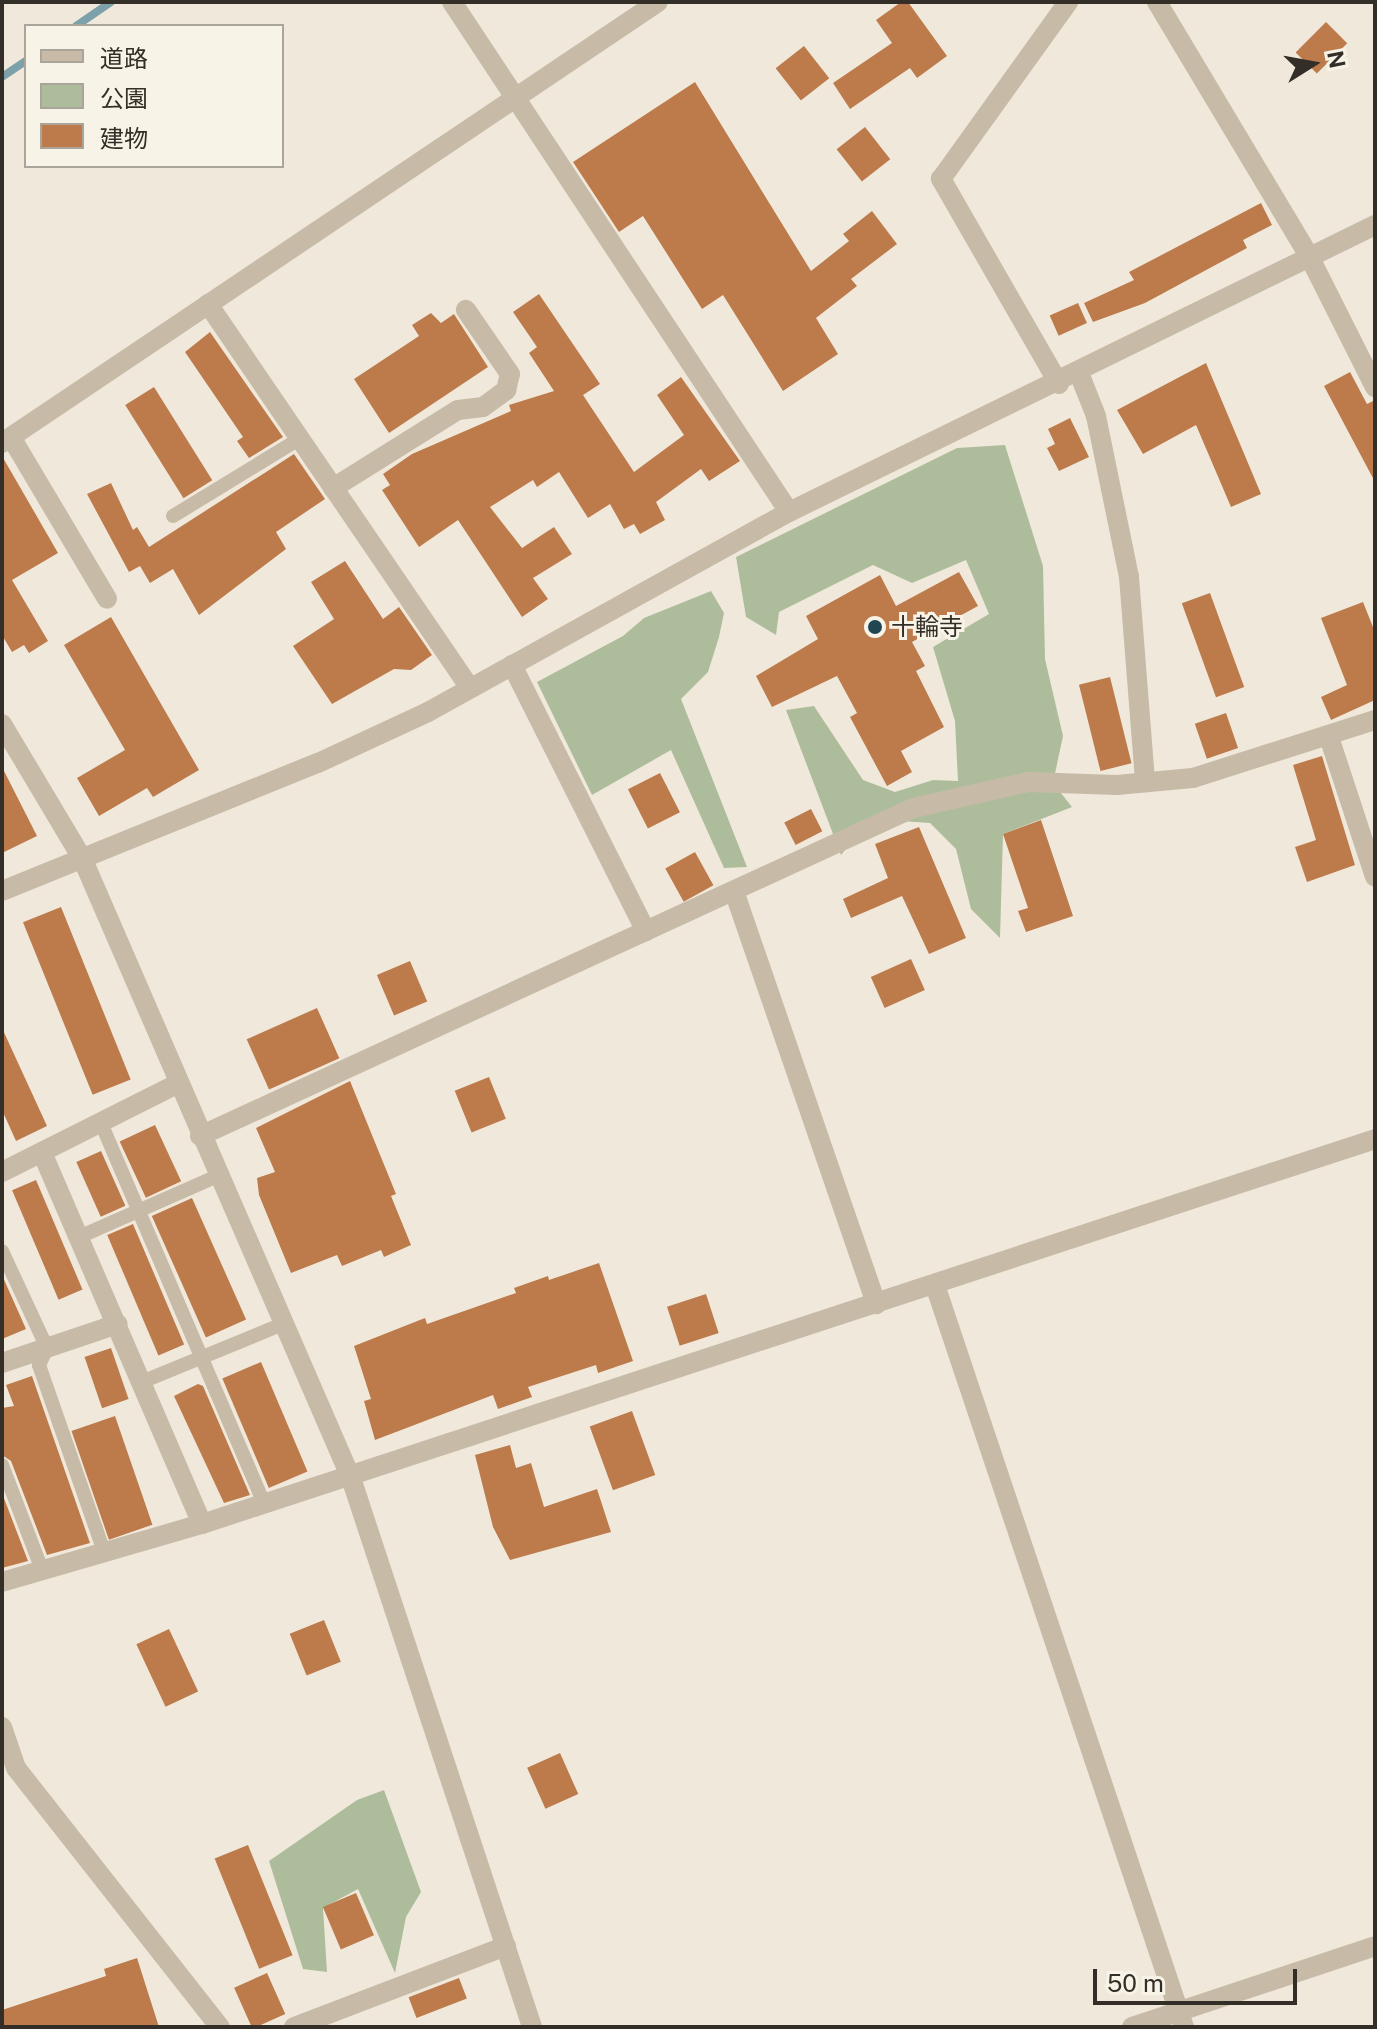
<!DOCTYPE html>
<meta charset="utf-8">
<style>
body{margin:0}
#map{position:relative;width:1377px;height:2029px;overflow:hidden;background:#f0e9db;font-family:"Public Sans","Noto Sans JP",sans-serif}
div>[style]{position:absolute}
.green>*{inset:0;background:#adbd9c}
.stream>*{height:8px;margin:-4px;padding:0 4px;transform-origin:4px;border-radius:4px;background:#7ca1aa}
.building>*{inset:0;background:#bd7b4c;transform-origin:0 0}
.service>*{height:14px;margin:-7px;padding:0 7px;transform-origin:7px;border-radius:7px;background:#c7bba8}
.minor>*{height:20px;margin:-10px;padding:0 10px;transform-origin:10px;border-radius:10px;background:#c7bba8}
.tertiary>*{height:20px;margin:-10px;padding:0 10px;transform-origin:10px;border-radius:10px;background:#c7bba8}
.dots>*{width:22px;height:22px;translate:-50% -50%;box-sizing:border-box;border:4px solid #f8f3e7;border-radius:50%}
span{translate:-50% -50%;white-space:nowrap;text-align:center;line-height:1.15;-webkit-text-stroke:6px #f8f3e7;paint-order:stroke}
.poi-label{font-size:24px;color:#342e28}
.left{translate:0 -50%;text-align:left}
.frame{position:absolute;inset:0;border:4px solid #342e28;pointer-events:none}
.legend{position:absolute;left:24px;top:24px;width:260px;height:144px;box-sizing:border-box;background:#f8f3e7;border:2px solid #aaa49b;margin:0;padding:10px 14px;list-style:none;font-size:24px;color:#342e28}
.legend li{display:flex;align-items:center;gap:16px;height:40px}
.legend b{width:40px;border:2px solid #aaa49b}
.north{position:absolute;left:1273px;top:24px;width:80px;height:80px;-webkit-text-stroke:6px #f8f3e7;paint-order:stroke;rotate:79deg;font-size:22px;font-weight:700;line-height:32px;text-align:center;color:#342e28}
.north::after{content:'';display:block;margin:auto;width:28px;height:36px;background:#342e28;clip-path:polygon(50% 0,100% 100%,50% 72%,0 100%)}
.scale{position:absolute;left:1093px;top:1969px;width:204px;height:36px;box-sizing:border-box;border:4px solid #342e28;border-top:0;padding-left:10px;font-size:24px;line-height:28px;white-space:nowrap;color:#342e28;-webkit-text-stroke:6px #f8f3e7;paint-order:stroke}
</style>
<div id="map">
<div class="green">
<div style="clip-path:polygon(1005px 445px,1043px 566px,1045px 659px,1063px 736px,1053px 783px,1072px 807px,1003px 834px,1000px 938px,971px 909px,956px 849px,930px 823px,887px 820px,858px 834px,841px 855px,786px 710px,814px 706px,863px 780px,895px 792px,933px 780px,958px 781px,955px 721px,933px 647px,989px 614px,966px 560px,912px 583px,873px 565px,779px 612px,776px 635px,746px 617px,736px 557px,957px 448px)"></div>
<div style="clip-path:polygon(711px 591px,724px 613px,719px 637px,708px 672px,681px 699px,747px 867px,724px 868px,671px 750px,592px 795px,537px 682px,623px 636px,644px 618px)"></div>
<div style="clip-path:polygon(384px 1790px,421px 1892px,406px 1917px,395px 1973px,358px 1889px,323px 1908px,327px 1972px,303px 1969px,269px 1861px,357px 1800px)"></div>
</div>
<div class="stream">
<div style="left:76px;top:26px;width:42px;rotate:-34.4deg"></div>
<div style="left:2px;top:77px;width:29px;rotate:-34deg"></div>
</div>
<div class="building">
<div style="clip-path:polygon(901px 2px,908px 2px,947px 56px,917px 78px,910px 68px,850px 109px,833px 83px,892px 43px,876px 20px)"></div>
<div style="left:1326px;top:22px;width:30px;height:43px;rotate:45deg"></div>
<div style="left:804px;top:46px;width:41px;height:36px;rotate:52deg"></div>
<div style="clip-path:polygon(695px 82px,811px 271px,849px 241px,843px 234px,872px 211px,897px 244px,851px 279px,857px 286px,816px 318px,838px 354px,783px 391px,723px 295px,702px 309px,643px 216px,619px 232px,573px 162px)"></div>
<div style="left:865px;top:127px;width:41px;height:36px;rotate:52deg"></div>
<div style="clip-path:polygon(1261px 203px,1272px 225px,1243px 240px,1247px 248px,1145px 303px,1093px 322px,1084px 303px,1134px 280px,1129px 272px)"></div>
<div style="clip-path:polygon(539px 294px,600px 384px,583px 395px,634px 472px,684px 435px,657px 395px,681px 377px,740px 461px,709px 481px,701px 469px,656px 502px,665px 520px,640px 534px,634px 524px,624px 529px,610px 504px,588px 518px,559px 472px,537px 487px,533px 480px,490px 507px,522px 548px,554px 527px,572px 554px,533px 578px,548px 599px,522px 617px,458px 520px,419px 547px,382px 490px,390px 485px,383px 474px,412px 454px,511px 411px,509px 405px,554px 391px,529px 353px,537px 347px,513px 312px)"></div>
<div style="left:1078px;top:303px;width:22px;height:31px;rotate:66deg"></div>
<div style="clip-path:polygon(431px 313px,441px 323px,454px 314px,488px 367px,389px 433px,354px 379px,419px 336px,412px 325px)"></div>
<div style="clip-path:polygon(210px 332px,283px 437px,249px 458px,237px 441px,243px 437px,185px 352px)"></div>
<div style="clip-path:polygon(1206px 363px,1261px 494px,1231px 507px,1196px 425px,1143px 454px,1117px 410px)"></div>
<div style="clip-path:polygon(1350px 372px,1367px 404px,1375px 400px,1375px 482px,1324px 386px)"></div>
<div style="left:154px;top:387px;width:110px;height:34px;rotate:58deg"></div>
<div style="clip-path:polygon(1070px 418px,1089px 457px,1059px 471px,1047px 448px,1055px 444px,1048px 429px)"></div>
<div style="clip-path:polygon(294px 454px,325px 499px,276px 532px,286px 549px,199px 615px,173px 569px,150px 583px,140px 566px,129px 572px,87px 494px,111px 483px,133px 530px,137px 527px,149px 547px)"></div>
<div style="clip-path:polygon(2px 456px,58px 553px,12px 580px,48px 641px,29px 653px,24px 645px,12px 652px,2px 635px)"></div>
<div style="clip-path:polygon(345px 561px,383px 619px,399px 607px,432px 655px,411px 670px,394px 669px,332px 704px,293px 646px,334px 619px,311px 582px)"></div>
<div style="clip-path:polygon(959px 572px,978px 606px,912px 642px,925px 666px,916px 671px,944px 727px,901px 751px,912px 772px,887px 786px,850px 717px,857px 713px,837px 676px,772px 707px,756px 676px,818px 639px,806px 616px,880px 575px,896px 606px)"></div>
<div style="left:1210px;top:593px;width:100px;height:30px;rotate:70deg"></div>
<div style="clip-path:polygon(1363px 602px,1375px 632px,1375px 700px,1331px 720px,1321px 697px,1347px 685px,1321px 618px)"></div>
<div style="clip-path:polygon(111px 617px,199px 770px,153px 797px,147px 788px,99px 816px,77px 778px,125px 750px,64px 645px)"></div>
<div style="left:1110px;top:677px;width:89px;height:32px;rotate:76deg"></div>
<div style="left:1226px;top:713px;width:37px;height:33px;rotate:71deg"></div>
<div style="clip-path:polygon(1322px 756px,1355px 865px,1307px 882px,1295px 847px,1316px 840px,1293px 765px)"></div>
<div style="clip-path:polygon(2px 767px,37px 836px,2px 853px)"></div>
<div style="left:660px;top:773px;width:44px;height:36px;rotate:63deg"></div>
<div style="left:811px;top:809px;width:25px;height:30px;rotate:63deg"></div>
<div style="clip-path:polygon(1041px 820px,1073px 916px,1026px 932px,1018px 911px,1028px 908px,1003px 834px)"></div>
<div style="clip-path:polygon(919px 827px,966px 938px,929px 954px,902px 896px,851px 918px,843px 899px,888px 878px,875px 844px)"></div>
<div style="left:695px;top:852px;width:38px;height:34px;rotate:61deg"></div>
<div style="left:61px;top:907px;width:186px;height:41px;rotate:68deg"></div>
<div style="left:911px;top:959px;width:34px;height:44px;rotate:66deg"></div>
<div style="left:410px;top:961px;width:44px;height:36px;rotate:67deg"></div>
<div style="left:317px;top:1008px;width:55px;height:77px;rotate:66deg"></div>
<div style="clip-path:polygon(2px 1028px,47px 1126px,16px 1141px,2px 1110px)"></div>
<div style="left:489px;top:1077px;width:45px;height:37px;rotate:68deg"></div>
<div style="clip-path:polygon(350px 1081px,396px 1194px,391px 1196px,411px 1245px,384px 1257px,381px 1250px,342px 1266px,337px 1255px,291px 1273px,259px 1195px,257px 1178px,275px 1172px,256px 1128px)"></div>
<div style="left:155px;top:1125px;width:62px;height:39px;rotate:65deg"></div>
<div style="left:101px;top:1151px;width:60px;height:27px;rotate:66deg"></div>
<div style="left:36px;top:1180px;width:119px;height:26px;rotate:67deg"></div>
<div style="left:192px;top:1198px;width:133px;height:44px;rotate:66deg"></div>
<div style="left:133px;top:1224px;width:131px;height:28px;rotate:67deg"></div>
<div style="clip-path:polygon(599px 1263px,633px 1361px,598px 1373px,596px 1365px,528px 1387px,532px 1397px,498px 1409px,493px 1395px,375px 1440px,364px 1401px,371px 1399px,354px 1346px,425px 1318px,427px 1324px,516px 1293px,514px 1288px,548px 1276px,549px 1280px)"></div>
<div style="clip-path:polygon(2px 1275px,26px 1329px,2px 1339px)"></div>
<div style="left:706px;top:1294px;width:41px;height:41px;rotate:72deg"></div>
<div style="left:111px;top:1348px;width:54px;height:28px;rotate:71deg"></div>
<div style="left:261px;top:1362px;width:119px;height:42px;rotate:67deg"></div>
<div style="clip-path:polygon(32px 1376px,90px 1543px,47px 1555px,11px 1461px,2px 1455px,2px 1408px,14px 1406px,6px 1385px)"></div>
<div style="clip-path:polygon(198px 1384px,203px 1386px,250px 1495px,224px 1503px,174px 1396px)"></div>
<div style="left:632px;top:1411px;width:68px;height:45px;rotate:70deg"></div>
<div style="left:115px;top:1416px;width:115px;height:46px;rotate:71deg"></div>
<div style="clip-path:polygon(510px 1445px,516px 1468px,531px 1463px,544px 1507px,597px 1489px,611px 1532px,510px 1560px,493px 1527px,475px 1455px)"></div>
<div style="clip-path:polygon(2px 1493px,28px 1561px,2px 1568px)"></div>
<div style="left:324px;top:1620px;width:45px;height:37px;rotate:68deg"></div>
<div style="left:169px;top:1629px;width:69px;height:36px;rotate:65deg"></div>
<div style="left:560px;top:1753px;width:45px;height:36px;rotate:66deg"></div>
<div style="left:248px;top:1845px;width:119px;height:36px;rotate:68deg"></div>
<div style="left:356px;top:1893px;width:46px;height:36px;rotate:67deg"></div>
<div style="clip-path:polygon(137px 1958px,159px 2027px,2px 2027px,2px 2010px,106px 1976px,104px 1969px)"></div>
<div style="left:267px;top:1973px;width:45px;height:36px;rotate:66deg"></div>
<div style="left:459px;top:1978px;width:22px;height:54px;rotate:69deg"></div>
</div>
<div class="service">
<div style="left:173px;top:516px;width:148px;rotate:-31.4deg"></div>
<div style="left:101px;top:1123px;width:416px;rotate:66.8deg"></div>
<div style="left:79px;top:1237px;width:151px;rotate:-23.8deg"></div>
<div style="left:2px;top:1251px;width:107px;rotate:65.1deg"></div>
<div style="left:47px;top:1348px;width:19px;rotate:115deg"></div>
<div style="left:39px;top:1365px;width:198px;rotate:70.8deg"></div>
<div style="left:144px;top:1381px;width:150px;rotate:-22.3deg"></div>
<div style="left:2px;top:1465px;width:112px;rotate:69.1deg"></div>
</div>
<div class="minor">
<div style="left:452px;top:2px;width:611px;rotate:56.54deg"></div>
<div style="left:1157px;top:2px;width:296px;rotate:59.1deg"></div>
<div style="left:1309px;top:256px;width:147px;rotate:63.3deg"></div>
<div style="left:208px;top:304px;width:465px;rotate:55.7deg"></div>
<div style="left:1079px;top:373px;width:46px;rotate:68.4deg"></div>
<div style="left:1096px;top:416px;width:164px;rotate:78.4deg"></div>
<div style="left:1129px;top:577px;width:206px;rotate:85.5deg"></div>
<div style="left:1059px;top:384px;width:237px;rotate:-119.9deg"></div>
<div style="left:941px;top:179px;width:218px;rotate:-54.3deg"></div>
<div style="left:11px;top:437px;width:188px;rotate:59.3deg"></div>
<div style="left:2px;top:443px;width:790px;rotate:-33.91deg"></div>
<div style="left:333px;top:488px;width:147px;rotate:-32deg"></div>
<div style="left:458px;top:410px;width:25px;rotate:-7deg"></div>
<div style="left:483px;top:407px;width:29px;rotate:-36deg"></div>
<div style="left:506px;top:390px;width:16px;rotate:-76deg"></div>
<div style="left:510px;top:374px;width:78px;rotate:-124.5deg"></div>
<div style="left:512px;top:665px;width:298px;rotate:63.3deg"></div>
<div style="left:1329px;top:737px;width:147px;rotate:71.8deg"></div>
<div style="left:734px;top:891px;width:437px;rotate:71deg"></div>
<div style="left:200px;top:1136px;width:785px;rotate:-24.7deg"></div>
<div style="left:913px;top:808px;width:118px;rotate:-12.7deg"></div>
<div style="left:1028px;top:782px;width:89px;rotate:1.9deg"></div>
<div style="left:1117px;top:785px;width:76px;rotate:-5.3deg"></div>
<div style="left:1193px;top:778px;width:191px;rotate:-17.7deg"></div>
<div style="left:2px;top:1172px;width:196px;rotate:-26.7deg"></div>
<div style="left:935px;top:1285px;width:783px;rotate:71.45deg"></div>
<div style="left:2px;top:1363px;width:122px;rotate:-18.6deg"></div>
<div style="left:202px;top:1524px;width:1235px;rotate:-18.17deg"></div>
<div style="left:2px;top:1582px;width:208px;rotate:-16.2deg"></div>
<div style="left:202px;top:1524px;width:405px;rotate:-113.3deg"></div>
<div style="left:2px;top:1727px;width:43px;rotate:71.1deg"></div>
<div style="left:16px;top:1768px;width:330px;rotate:51.8deg"></div>
<div style="left:294px;top:2027px;width:227px;rotate:-20.9deg"></div>
<div style="left:1132px;top:2027px;width:256px;rotate:-18.4deg"></div>
</div>
<div class="tertiary">
<div style="left:2px;top:724px;width:158px;rotate:59.2deg"></div>
<div style="left:83px;top:860px;width:674px;rotate:66.56deg"></div>
<div style="left:351px;top:1478px;width:578px;rotate:71.75deg"></div>
<div style="left:2px;top:891px;width:341px;rotate:-22.1deg"></div>
<div style="left:318px;top:763px;width:121px;rotate:-24.9deg"></div>
<div style="left:428px;top:712px;width:413px;rotate:-29deg"></div>
<div style="left:789px;top:512px;width:653px;rotate:-26.09deg"></div>
</div>
<div class="dots">
<div style="left:875px;top:627px;background:#204652"></div>
</div>
<div class="poi-label">
<span class="left" style="left:891px;top:627px">十輪寺</span>
</div>
<div class="frame"></div>
<ul class="legend">
<li><b style="height:10px;background:#c7bba8"></b>道路</li>
<li><b style="height:22px;background:#adbd9c"></b>公園</li>
<li><b style="height:22px;background:#bd7b4c"></b>建物</li>
</ul>
<div class="north">N</div>
<div class="scale">50 m</div>
</div>
